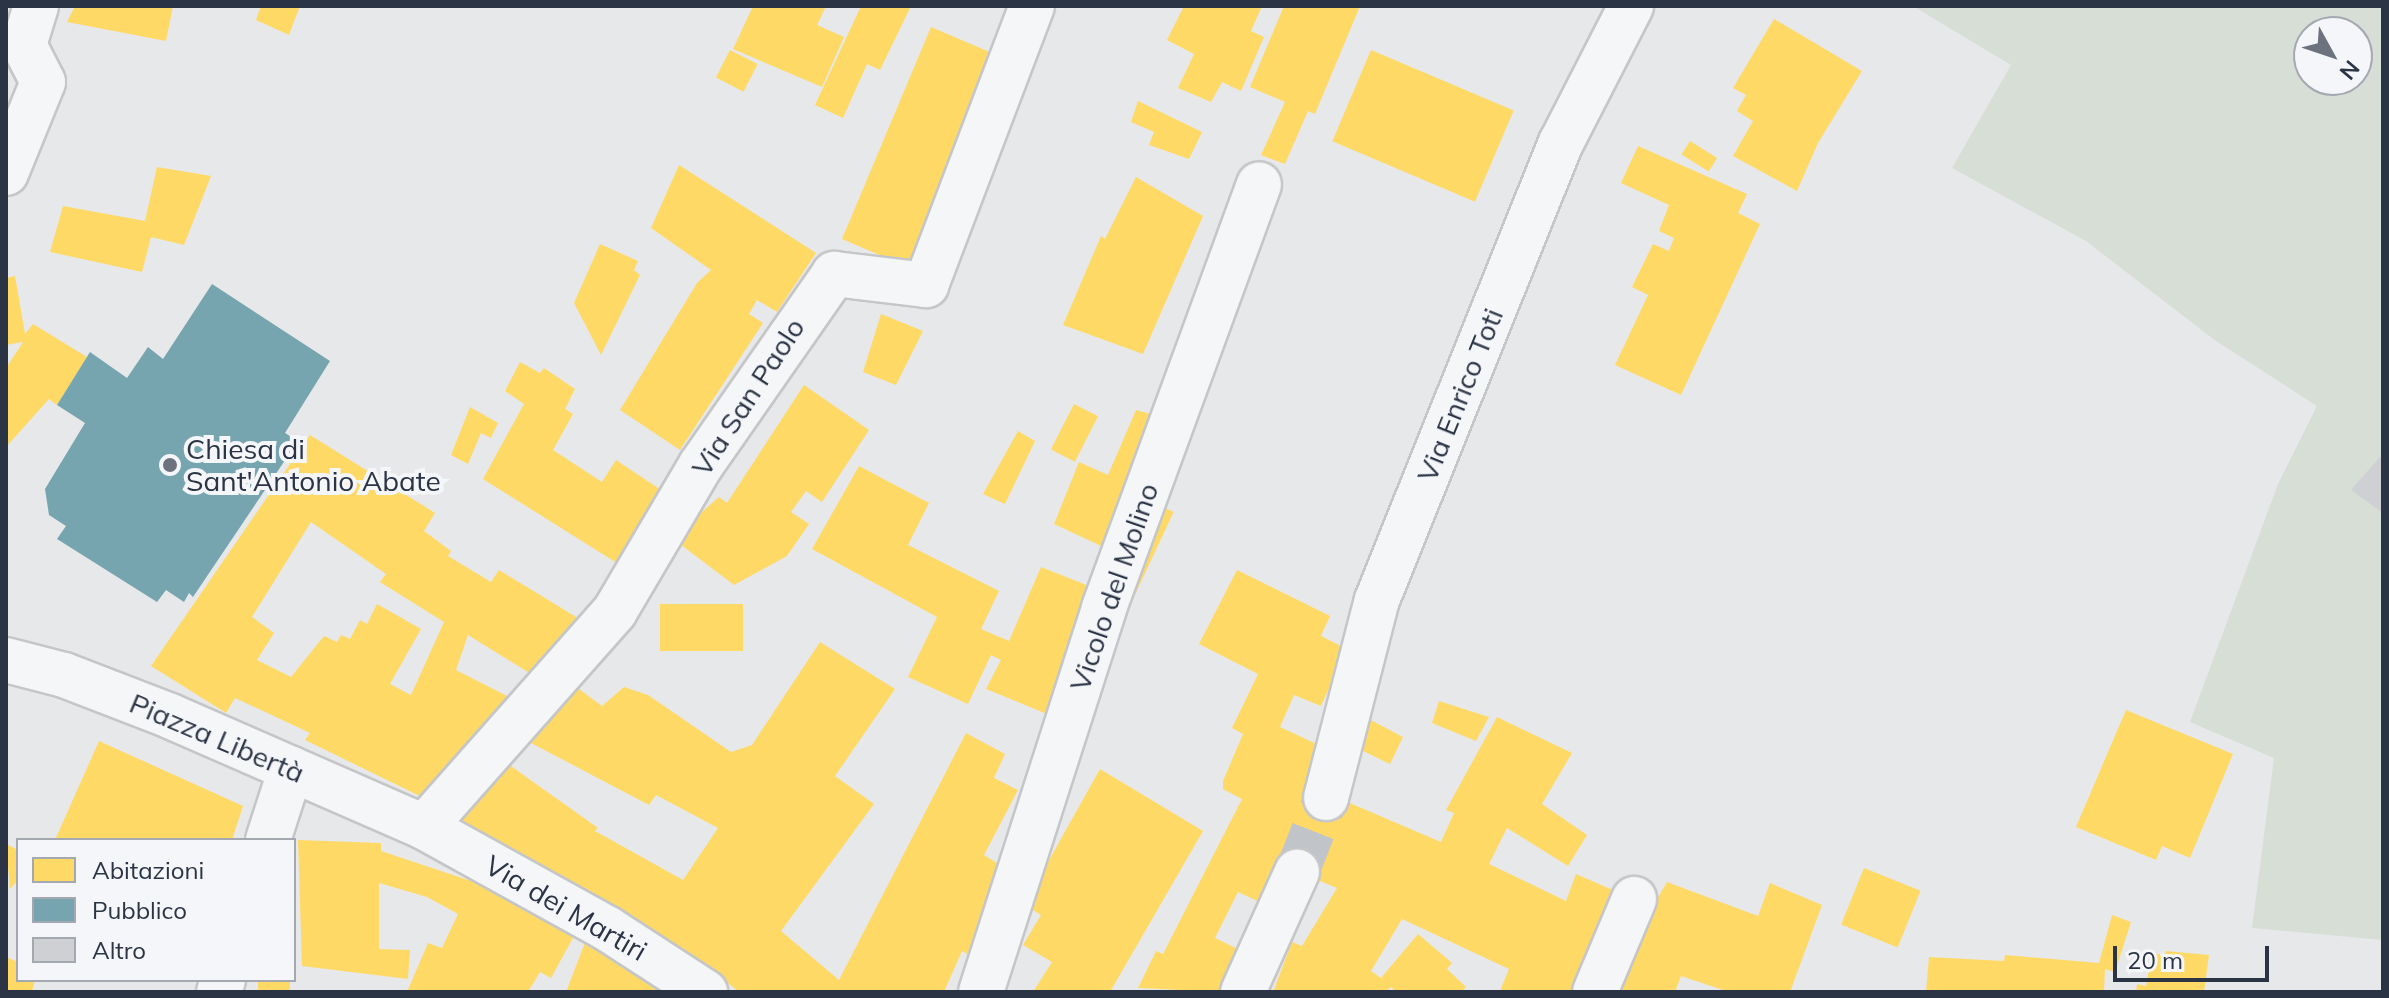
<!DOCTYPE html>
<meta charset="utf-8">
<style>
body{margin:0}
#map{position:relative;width:2389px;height:998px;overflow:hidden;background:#e6e8ea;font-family:Mulish,sans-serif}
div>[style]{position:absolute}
.green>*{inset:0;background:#d6ded6}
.homes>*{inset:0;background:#ffd966;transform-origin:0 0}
.public>*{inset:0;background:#76a5af}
.building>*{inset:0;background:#ced0d3}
.minor-tunnel>*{height:44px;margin-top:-22px;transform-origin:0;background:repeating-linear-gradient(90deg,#c1c4c9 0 44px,transparent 0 66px)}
.roads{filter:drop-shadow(2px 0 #c4c6c8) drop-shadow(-2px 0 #c4c6c8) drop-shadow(0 2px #c4c6c8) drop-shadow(0 -2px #c4c6c8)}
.minor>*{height:44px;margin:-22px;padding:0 22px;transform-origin:22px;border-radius:22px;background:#f5f6f7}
.dots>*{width:22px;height:22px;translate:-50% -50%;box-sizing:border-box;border:4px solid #f4f6f9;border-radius:50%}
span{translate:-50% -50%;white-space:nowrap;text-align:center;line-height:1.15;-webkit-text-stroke:8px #f4f6f9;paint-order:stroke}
.street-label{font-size:28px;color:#2b3445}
.poi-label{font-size:28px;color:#2b3445}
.left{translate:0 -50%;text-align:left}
.frame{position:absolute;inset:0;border:8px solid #2b3445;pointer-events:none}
.legend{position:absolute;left:16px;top:838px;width:280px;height:144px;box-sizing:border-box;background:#f4f6f9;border:2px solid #a4a8b1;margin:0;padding:10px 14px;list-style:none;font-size:24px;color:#2b3445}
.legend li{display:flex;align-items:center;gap:16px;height:40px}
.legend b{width:40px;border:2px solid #a4a8b1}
.north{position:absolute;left:2293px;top:16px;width:80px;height:80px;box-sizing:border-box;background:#f4f6f9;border:2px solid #a4a8b1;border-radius:50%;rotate:130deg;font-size:22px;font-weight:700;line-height:32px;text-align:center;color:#2b3445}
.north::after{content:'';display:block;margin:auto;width:28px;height:36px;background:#6c737f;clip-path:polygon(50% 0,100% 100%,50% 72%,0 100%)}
.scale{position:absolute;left:2113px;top:946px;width:156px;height:36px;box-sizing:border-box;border:4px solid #2b3445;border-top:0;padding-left:10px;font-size:24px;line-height:28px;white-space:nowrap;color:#2b3445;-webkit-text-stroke:6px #f4f6f9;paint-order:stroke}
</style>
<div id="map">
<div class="green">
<div style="clip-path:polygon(evenodd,1913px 6px,2383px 6px,2383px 940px,2252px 928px,2274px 758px,2190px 722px,2278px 484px,2317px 406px,2216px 341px,2086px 241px,1952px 168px,2011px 65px,1913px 6px,2309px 32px,2357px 32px,2357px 80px,2309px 80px,2309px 32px)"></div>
</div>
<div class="homes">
<div style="clip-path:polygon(75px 6px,173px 6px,166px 41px,67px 22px)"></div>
<div style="clip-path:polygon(261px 6px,300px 6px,289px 35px,256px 20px)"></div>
<div style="clip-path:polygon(753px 6px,826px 6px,817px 25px,844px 37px,822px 87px,733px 49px)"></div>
<div style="clip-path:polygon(861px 6px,911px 6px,880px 70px,867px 64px,843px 118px,815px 105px)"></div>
<div style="clip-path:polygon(1184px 6px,1262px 6px,1251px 31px,1264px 37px,1241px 91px,1222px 82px,1211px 102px,1178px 88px,1194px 54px,1167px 40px)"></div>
<div style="clip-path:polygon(1284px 6px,1360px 6px,1315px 114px,1308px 111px,1285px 164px,1261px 155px,1285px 102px,1250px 87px)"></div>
<div style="clip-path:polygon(1774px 19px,1862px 71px,1818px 143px,1797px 191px,1733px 156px,1753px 121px,1737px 111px,1746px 95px,1733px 88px)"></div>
<div style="clip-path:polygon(931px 27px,999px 56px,921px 258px,903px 265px,842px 239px)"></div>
<div style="left:730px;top:50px;width:31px;height:31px;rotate:27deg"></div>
<div style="left:1371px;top:50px;width:155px;height:99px;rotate:23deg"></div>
<div style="clip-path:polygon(1138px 101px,1202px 132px,1189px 159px,1149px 145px,1154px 132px,1131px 122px)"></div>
<div style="left:1690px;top:141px;width:32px;height:16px;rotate:32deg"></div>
<div style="clip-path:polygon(1638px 146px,1747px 194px,1738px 213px,1760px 224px,1681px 395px,1615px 365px,1648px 295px,1632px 287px,1653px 244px,1669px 251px,1674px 238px,1659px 231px,1669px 205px,1621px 183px)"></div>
<div style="clip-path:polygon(679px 165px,816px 253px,777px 312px,757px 300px,749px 314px,763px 323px,680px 450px,620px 410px,697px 283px,711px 270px,651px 228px)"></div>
<div style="clip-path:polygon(157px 167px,211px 176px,184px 245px,151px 237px,142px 272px,50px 252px,63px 206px,145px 221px)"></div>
<div style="clip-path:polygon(1136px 177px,1203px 216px,1143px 354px,1063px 325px,1101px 236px,1105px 239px)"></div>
<div style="clip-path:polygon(600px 244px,638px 261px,634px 270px,640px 275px,601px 355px,574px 303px)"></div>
<div style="clip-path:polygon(15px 276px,25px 334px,33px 324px,87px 357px,57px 405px,49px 399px,6px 447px,6px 368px,23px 342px,6px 345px,6px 278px)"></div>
<div style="clip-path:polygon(881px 314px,923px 331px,896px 385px,863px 372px)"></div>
<div style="clip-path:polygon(520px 362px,540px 373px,544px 368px,575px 389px,565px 409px,573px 414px,553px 450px,602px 482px,616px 460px,673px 498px,628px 570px,483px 479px,524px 404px,505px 391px)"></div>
<div style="clip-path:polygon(804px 385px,869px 430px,822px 502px,806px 491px,791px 512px,809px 524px,787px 556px,734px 585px,672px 538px,719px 497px,727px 503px)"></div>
<div style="left:1074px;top:404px;width:27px;height:51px;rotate:27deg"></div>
<div style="clip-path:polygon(470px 407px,498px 423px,491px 438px,481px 433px,468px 464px,451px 455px)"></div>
<div style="clip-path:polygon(1136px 410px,1158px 416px,1114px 552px,1054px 524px,1079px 462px,1108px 475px)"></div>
<div style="clip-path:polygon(1018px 431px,1035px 441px,1005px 504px,983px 494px)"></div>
<div style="clip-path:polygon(evenodd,310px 435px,435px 513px,424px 531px,451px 551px,448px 556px,491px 582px,499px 570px,586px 623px,541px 680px,468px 635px,456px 670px,509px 697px,432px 802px,305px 740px,310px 733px,235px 698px,226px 713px,151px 666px,310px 435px,311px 522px,386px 574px,380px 582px,444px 622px,411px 695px,390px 684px,421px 629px,377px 604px,367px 624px,360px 620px,350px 639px,341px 635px,337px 642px,324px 636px,291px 677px,257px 660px,274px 633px,252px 617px,311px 522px)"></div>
<div style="clip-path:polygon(859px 466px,929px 503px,908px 545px,999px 591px,981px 629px,1009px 641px,1041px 567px,1099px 590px,1047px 714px,986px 689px,1001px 660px,991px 655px,968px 704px,908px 677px,937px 617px,812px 549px)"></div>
<div style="left:1150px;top:501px;width:26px;height:96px;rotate:25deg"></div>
<div style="clip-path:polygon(1237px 570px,1330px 616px,1321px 636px,1347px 649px,1321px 706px,1294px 695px,1280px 727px,1327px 749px,1338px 798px,1441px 842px,1454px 813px,1446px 810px,1497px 717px,1572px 753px,1542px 804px,1587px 835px,1568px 866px,1507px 828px,1489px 864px,1566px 901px,1576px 874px,1622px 894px,1583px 992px,1500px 991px,1509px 969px,1402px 919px,1371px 971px,1381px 978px,1418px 934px,1452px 963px,1447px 969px,1466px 987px,1461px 992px,1396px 992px,1391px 987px,1386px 992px,1273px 992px,1292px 942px,1302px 946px,1337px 888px,1279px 864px,1264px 904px,1238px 892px,1215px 938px,1244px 952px,1224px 992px,1138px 988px,1156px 951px,1163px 954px,1242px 799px,1223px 789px,1223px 781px,1243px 734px,1232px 728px,1258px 674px,1199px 644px)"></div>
<div style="left:660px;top:604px;width:83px;height:47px"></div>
<div style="clip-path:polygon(820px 642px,895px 689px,835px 776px,874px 804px,781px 931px,839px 980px,966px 733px,1005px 754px,994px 778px,1018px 790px,984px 855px,1016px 875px,974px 958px,962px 951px,944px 992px,739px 992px,702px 962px,504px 856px,458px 817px,508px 764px,598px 828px,595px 831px,683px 880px,718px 828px,656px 795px,649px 805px,531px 743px,575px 686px,602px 706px,624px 687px,648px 695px,731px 752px,752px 745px)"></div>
<div style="clip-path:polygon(1439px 701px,1489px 717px,1476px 741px,1432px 723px)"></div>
<div style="clip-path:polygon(2126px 710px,2233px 754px,2190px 858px,2162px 846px,2156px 860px,2076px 827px)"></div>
<div style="clip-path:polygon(1367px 718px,1403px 737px,1390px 764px,1357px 748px)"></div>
<div style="clip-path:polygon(99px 741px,243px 806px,232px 840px,55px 840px)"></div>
<div style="clip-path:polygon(1100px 769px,1203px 831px,1110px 992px,1033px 992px,1052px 962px,1023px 945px,1041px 915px,1024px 905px)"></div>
<div style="clip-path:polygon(298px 840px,381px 843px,381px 851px,474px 882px,477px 875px,574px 936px,551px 978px,540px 972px,528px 992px,407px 992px,428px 943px,442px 948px,458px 914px,427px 897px,379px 883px,379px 949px,410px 950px,408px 979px,302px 966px)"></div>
<div style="clip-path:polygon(6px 844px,18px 850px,18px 880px,10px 889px)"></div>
<div style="left:1864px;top:868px;width:61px;height:61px;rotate:22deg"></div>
<div style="clip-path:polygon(1667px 882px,1758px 916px,1770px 883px,1822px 905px,1790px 992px,1729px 992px,1681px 976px,1675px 992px,1603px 991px)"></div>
<div style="clip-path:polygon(2112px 915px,2131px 922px,2115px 972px,2105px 969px,2104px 992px,1926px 992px,1929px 957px,2004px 961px,2005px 955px,2099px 963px)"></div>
<div style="clip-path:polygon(586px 940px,668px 992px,566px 992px)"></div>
<div style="clip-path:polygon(2166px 951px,2209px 955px,2204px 992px,2136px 992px,2137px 984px,2146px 986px,2152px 953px,2165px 955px)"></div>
<div style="clip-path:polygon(6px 957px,18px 962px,18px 980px,35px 980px,32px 992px,6px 992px)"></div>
<div style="left:258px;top:980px;width:32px;height:13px"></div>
</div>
<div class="public">
<div style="clip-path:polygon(212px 284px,330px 361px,285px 433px,298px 441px,193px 597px,189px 593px,184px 602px,166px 590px,157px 602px,57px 539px,66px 526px,49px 515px,45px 489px,85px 423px,57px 405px,90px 352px,127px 378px,148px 347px,163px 359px)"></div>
</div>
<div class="building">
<div style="clip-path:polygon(2380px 457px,2383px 460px,2383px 513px,2351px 490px)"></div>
</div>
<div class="minor-tunnel">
<div style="left:1297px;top:872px;width:79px;rotate:-68.6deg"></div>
</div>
<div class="roads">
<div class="minor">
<div style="left:6px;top:173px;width:98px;rotate:-67.9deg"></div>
<div style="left:43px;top:82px;width:42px;rotate:-117.2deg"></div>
<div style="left:24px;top:45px;width:41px;rotate:-72.9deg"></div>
<div style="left:6px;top:660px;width:60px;rotate:14.5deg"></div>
<div style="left:64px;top:675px;width:114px;rotate:21.1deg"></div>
<div style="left:170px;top:716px;width:277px;rotate:23.6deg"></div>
<div style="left:424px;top:827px;width:210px;rotate:29deg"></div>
<div style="left:608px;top:929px;width:116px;rotate:33deg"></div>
<div style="left:1326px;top:798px;width:204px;rotate:-75.6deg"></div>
<div style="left:1377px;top:600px;width:493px;rotate:-68.1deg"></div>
<div style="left:1561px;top:143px;width:154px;rotate:-62.9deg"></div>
<div style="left:424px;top:827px;width:288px;rotate:-48.5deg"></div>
<div style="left:615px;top:611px;width:169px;rotate:-59.5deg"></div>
<div style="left:701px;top:465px;width:233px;rotate:-55.1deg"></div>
<div style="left:834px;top:274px;width:93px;rotate:6.8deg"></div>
<div style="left:926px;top:285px;width:298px;rotate:-69.2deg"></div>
<div style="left:268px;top:840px;width:75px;rotate:-72.1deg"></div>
<div style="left:219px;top:992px;width:13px;rotate:-72deg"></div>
<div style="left:981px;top:992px;width:403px;rotate:-72.2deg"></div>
<div style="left:1104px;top:608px;width:451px;rotate:-69.9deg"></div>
<div style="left:1243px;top:992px;width:132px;rotate:-65.8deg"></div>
<div style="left:1595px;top:992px;width:101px;rotate:-67.2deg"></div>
</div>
</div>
<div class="dots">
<div style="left:170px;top:465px;background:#6c737f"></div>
</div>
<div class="street-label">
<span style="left:1460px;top:395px;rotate:-68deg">Via Enrico Toti</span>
<span style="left:748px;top:397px;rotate:-57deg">Via San Paolo</span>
<span style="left:1114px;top:587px;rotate:-71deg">Vicolo del Molino</span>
<span style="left:217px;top:738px;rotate:23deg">Piazza Libertà</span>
<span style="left:566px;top:908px;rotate:30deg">Via dei Martiri</span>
</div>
<div class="poi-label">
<span class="left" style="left:186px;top:465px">Chiesa di<br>Sant'Antonio Abate</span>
</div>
<div class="frame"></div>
<ul class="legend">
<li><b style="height:22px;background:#ffd966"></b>Abitazioni</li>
<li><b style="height:22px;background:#76a5af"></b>Pubblico</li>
<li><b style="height:22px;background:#ced0d3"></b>Altro</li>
</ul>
<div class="north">N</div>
<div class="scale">20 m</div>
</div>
